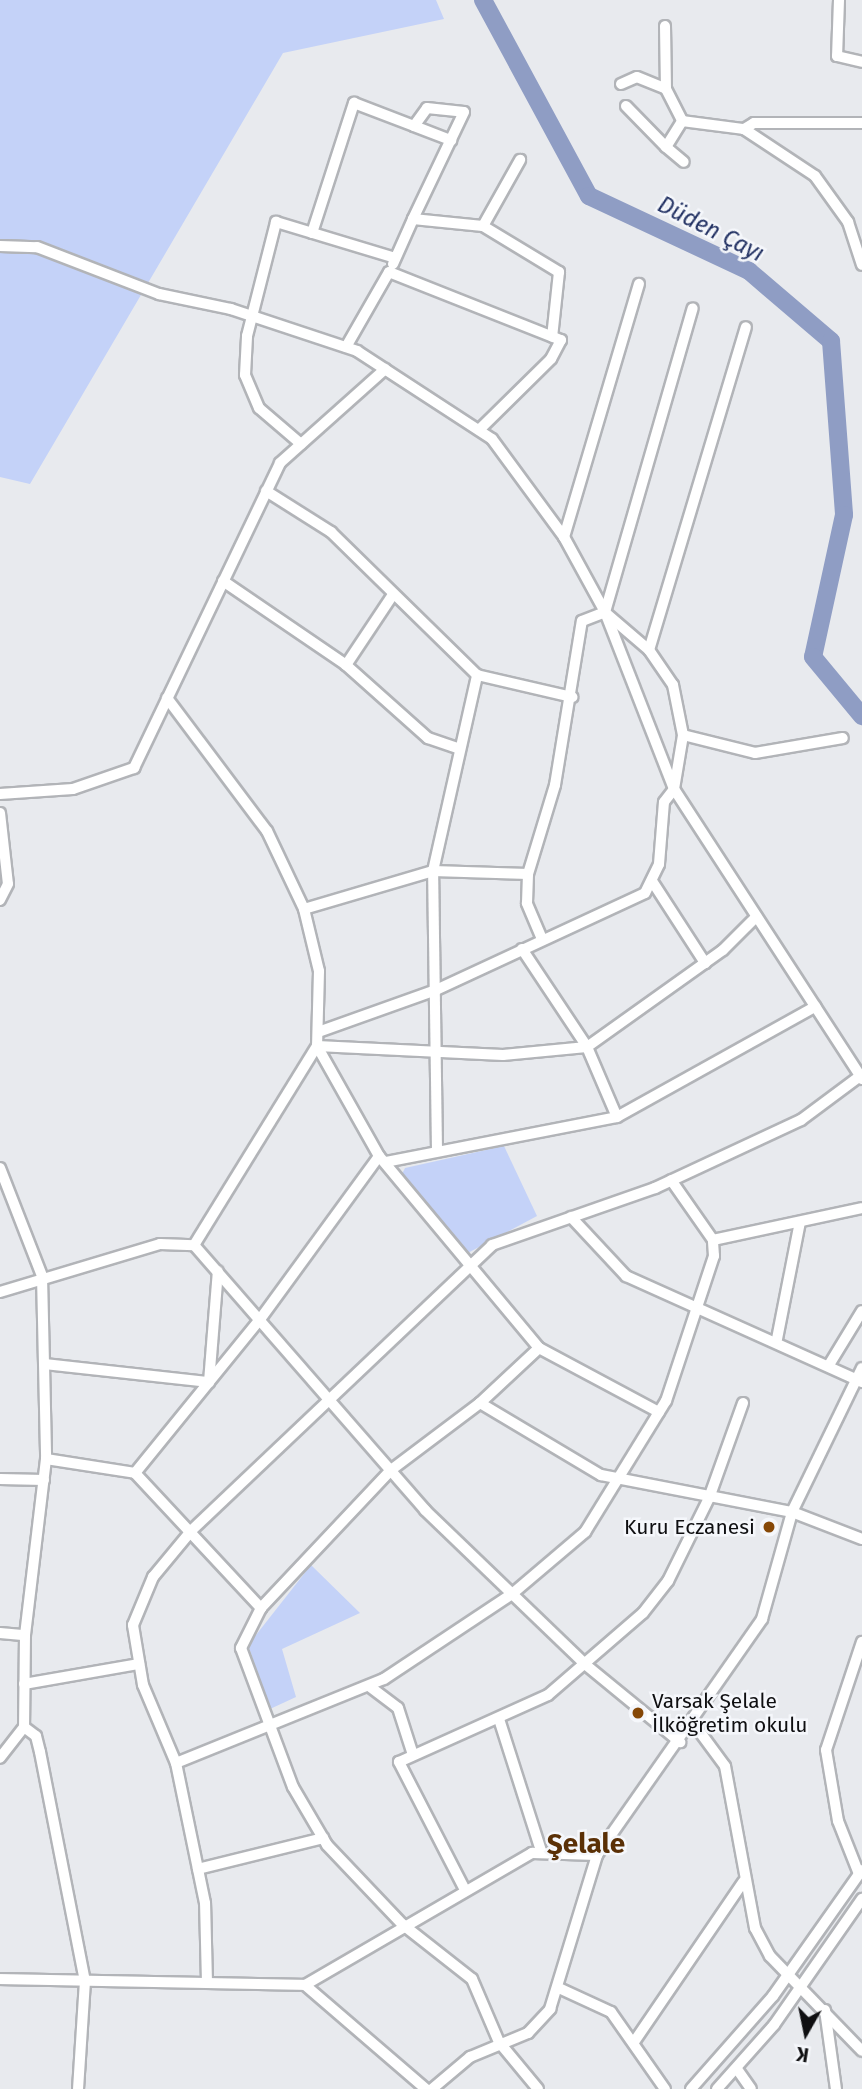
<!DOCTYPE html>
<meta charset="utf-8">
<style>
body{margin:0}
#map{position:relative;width:862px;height:2089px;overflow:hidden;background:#e8eaee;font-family:"Fira Sans",sans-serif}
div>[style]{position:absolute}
.green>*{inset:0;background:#c4d2f8}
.river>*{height:18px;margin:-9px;padding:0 9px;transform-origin:9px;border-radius:9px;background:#8f9dc4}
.roads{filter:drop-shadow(2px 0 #b2b4b8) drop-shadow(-2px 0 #b2b4b8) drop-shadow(0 2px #b2b4b8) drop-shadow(0 -2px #b2b4b8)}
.minor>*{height:10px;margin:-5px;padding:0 5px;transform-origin:5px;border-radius:5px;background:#fff}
.dots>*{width:19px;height:19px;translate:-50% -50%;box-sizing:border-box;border:4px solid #f5f7fb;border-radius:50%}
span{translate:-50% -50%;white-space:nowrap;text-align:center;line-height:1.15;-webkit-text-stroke:5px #f5f7fb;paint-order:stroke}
.poi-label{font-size:21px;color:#0f0f11}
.right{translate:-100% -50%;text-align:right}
.left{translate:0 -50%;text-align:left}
.water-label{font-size:23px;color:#213062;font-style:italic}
.district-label{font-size:28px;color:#5a3006;font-weight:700}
.north{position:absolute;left:771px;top:1998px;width:70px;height:70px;-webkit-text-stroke:5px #f5f7fb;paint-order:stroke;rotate:189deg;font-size:19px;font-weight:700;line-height:28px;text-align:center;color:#0f0f11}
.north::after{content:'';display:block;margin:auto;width:24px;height:32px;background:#0f0f11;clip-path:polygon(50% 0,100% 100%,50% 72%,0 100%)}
</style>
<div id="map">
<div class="green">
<div style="clip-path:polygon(0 0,436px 0,444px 19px,283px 53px,30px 484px,0 477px)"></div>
<div style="clip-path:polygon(504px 1146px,537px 1216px,464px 1255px,402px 1174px,405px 1168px)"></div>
<div style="clip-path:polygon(311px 1565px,360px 1613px,282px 1649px,296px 1697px,270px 1709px,248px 1645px)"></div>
</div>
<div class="river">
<div style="left:483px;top:0;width:223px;rotate:61.6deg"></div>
<div style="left:589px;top:196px;width:177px;rotate:25.1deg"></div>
<div style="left:749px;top:271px;width:108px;rotate:40.5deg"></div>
<div style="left:831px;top:341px;width:174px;rotate:85.7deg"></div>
<div style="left:844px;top:515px;width:145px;rotate:102.3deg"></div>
<div style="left:813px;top:657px;width:77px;rotate:50.3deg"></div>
</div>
<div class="roads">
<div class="minor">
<div style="left:839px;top:0;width:56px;rotate:92deg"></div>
<div style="left:837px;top:56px;width:26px;rotate:13deg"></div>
<div style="left:665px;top:26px;width:63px;rotate:89.1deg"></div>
<div style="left:621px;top:84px;width:17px;rotate:-24deg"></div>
<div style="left:637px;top:77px;width:31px;rotate:22deg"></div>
<div style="left:666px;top:89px;width:36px;rotate:63deg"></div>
<div style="left:682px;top:121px;width:63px;rotate:7.4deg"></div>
<div style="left:626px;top:106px;width:57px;rotate:45.7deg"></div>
<div style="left:666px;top:147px;width:31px;rotate:-58deg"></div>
<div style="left:862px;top:123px;width:108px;rotate:180deg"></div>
<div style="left:754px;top:123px;width:12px;rotate:149deg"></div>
<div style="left:744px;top:129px;width:85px;rotate:33.5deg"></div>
<div style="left:815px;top:176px;width:57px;rotate:54.3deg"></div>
<div style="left:848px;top:222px;width:45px;rotate:72deg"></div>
<div style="left:414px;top:126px;width:40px;rotate:21deg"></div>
<div style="left:666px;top:147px;width:23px;rotate:40deg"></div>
<div style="left:483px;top:226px;width:76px;rotate:-60.7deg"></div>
<div style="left:312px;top:233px;width:137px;rotate:-72.1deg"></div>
<div style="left:354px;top:103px;width:64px;rotate:21deg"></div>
<div style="left:414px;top:126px;width:22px;rotate:-54deg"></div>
<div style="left:427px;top:108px;width:37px;rotate:6deg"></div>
<div style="left:464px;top:112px;width:119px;rotate:115.5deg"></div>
<div style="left:0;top:246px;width:37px;rotate:2deg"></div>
<div style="left:37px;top:247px;width:131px;rotate:21.1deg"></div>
<div style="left:159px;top:294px;width:74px;rotate:11.8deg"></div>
<div style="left:231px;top:309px;width:133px;rotate:18.4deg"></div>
<div style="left:357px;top:351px;width:161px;rotate:33.1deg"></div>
<div style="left:492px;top:439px;width:122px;rotate:53.7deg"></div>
<div style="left:564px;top:537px;width:85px;rotate:61.3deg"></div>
<div style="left:605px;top:612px;width:190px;rotate:68.7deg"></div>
<div style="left:674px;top:789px;width:346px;rotate:57deg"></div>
<div style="left:393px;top:264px;width:49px;rotate:-66deg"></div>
<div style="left:413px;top:219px;width:70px;rotate:5.7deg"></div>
<div style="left:483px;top:226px;width:89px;rotate:31.2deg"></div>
<div style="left:559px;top:272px;width:65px;rotate:96.1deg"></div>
<div style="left:346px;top:347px;width:86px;rotate:-60.2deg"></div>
<div style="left:389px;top:272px;width:185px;rotate:21.6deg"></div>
<div style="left:561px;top:340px;width:21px;rotate:118deg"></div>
<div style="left:551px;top:359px;width:101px;rotate:135.4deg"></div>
<div style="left:301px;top:444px;width:55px;rotate:-139.4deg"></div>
<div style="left:259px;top:408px;width:36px;rotate:-113deg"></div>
<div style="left:245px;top:375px;width:39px;rotate:-87deg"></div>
<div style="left:247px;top:336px;width:118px;rotate:-75.7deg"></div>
<div style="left:276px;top:222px;width:124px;rotate:16.8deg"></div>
<div style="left:266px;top:491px;width:77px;rotate:32.2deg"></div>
<div style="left:331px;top:532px;width:204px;rotate:44.4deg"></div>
<div style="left:477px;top:675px;width:98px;rotate:13deg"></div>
<div style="left:564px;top:537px;width:264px;rotate:-73.5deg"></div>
<div style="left:223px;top:581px;width:149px;rotate:34.3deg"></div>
<div style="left:346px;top:665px;width:110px;rotate:41.7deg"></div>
<div style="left:428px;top:738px;width:34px;rotate:19deg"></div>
<div style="left:605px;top:612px;width:316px;rotate:-73.9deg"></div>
<div style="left:649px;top:650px;width:337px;rotate:-73.3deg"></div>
<div style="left:346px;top:665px;width:83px;rotate:-56.3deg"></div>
<div style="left:167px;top:698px;width:166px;rotate:53.1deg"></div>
<div style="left:267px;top:831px;width:86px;rotate:64.6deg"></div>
<div style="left:304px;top:909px;width:64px;rotate:76.4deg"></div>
<div style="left:319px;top:971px;width:75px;rotate:91.5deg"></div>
<div style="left:317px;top:1046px;width:234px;rotate:121.7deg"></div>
<div style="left:683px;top:735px;width:74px;rotate:14deg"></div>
<div style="left:755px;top:753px;width:89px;rotate:-9.7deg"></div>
<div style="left:0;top:794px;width:73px;rotate:-3.9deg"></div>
<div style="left:73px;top:789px;width:65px;rotate:-19deg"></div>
<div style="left:134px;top:768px;width:338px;rotate:-64.4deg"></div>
<div style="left:280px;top:463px;width:141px;rotate:-41.8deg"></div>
<div style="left:0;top:813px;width:71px;rotate:83.6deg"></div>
<div style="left:8px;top:884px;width:18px;rotate:117deg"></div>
<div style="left:652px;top:881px;width:98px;rotate:57.1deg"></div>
<div style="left:304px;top:909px;width:134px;rotate:-16.4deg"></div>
<div style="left:433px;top:871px;width:95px;rotate:1.8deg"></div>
<div style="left:542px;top:939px;width:39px;rotate:-113deg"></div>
<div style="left:527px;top:903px;width:29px;rotate:-88deg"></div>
<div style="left:528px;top:874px;width:93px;rotate:-73.1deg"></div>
<div style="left:555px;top:785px;width:166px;rotate:-80.7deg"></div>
<div style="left:582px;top:621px;width:25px;rotate:-21deg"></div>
<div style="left:522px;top:949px;width:118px;rotate:56.4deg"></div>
<div style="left:587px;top:1047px;width:76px;rotate:66.8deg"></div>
<div style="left:321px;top:1031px;width:122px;rotate:-19.6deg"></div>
<div style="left:436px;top:990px;width:230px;rotate:-24.9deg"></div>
<div style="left:645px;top:893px;width:32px;rotate:-64deg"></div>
<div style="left:659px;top:864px;width:62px;rotate:-85.4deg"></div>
<div style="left:664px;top:802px;width:16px;rotate:-52deg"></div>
<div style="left:674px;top:789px;width:55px;rotate:-80.5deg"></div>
<div style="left:683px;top:735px;width:51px;rotate:-101.3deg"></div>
<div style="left:673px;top:685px;width:42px;rotate:-124.4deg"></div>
<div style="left:649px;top:650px;width:55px;rotate:-139.4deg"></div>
<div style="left:317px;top:1046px;width:126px;rotate:60.6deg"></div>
<div style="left:379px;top:1156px;width:250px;rotate:50.2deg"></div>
<div style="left:539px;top:1348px;width:81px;rotate:137deg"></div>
<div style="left:480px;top:1403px;width:111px;rotate:143deg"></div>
<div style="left:391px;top:1470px;width:190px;rotate:133.3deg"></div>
<div style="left:261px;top:1608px;width:45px;rotate:116.6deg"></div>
<div style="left:241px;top:1648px;width:148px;rotate:69.5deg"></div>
<div style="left:293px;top:1787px;width:67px;rotate:59.6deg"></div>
<div style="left:327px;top:1845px;width:109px;rotate:46.5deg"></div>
<div style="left:402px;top:1924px;width:89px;rotate:38.2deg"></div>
<div style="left:472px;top:1979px;width:69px;rotate:66.8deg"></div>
<div style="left:499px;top:2042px;width:61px;rotate:50.3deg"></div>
<div style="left:317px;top:1046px;width:186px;rotate:2.8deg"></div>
<div style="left:503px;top:1055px;width:84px;rotate:-5.4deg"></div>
<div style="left:587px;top:1047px;width:167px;rotate:-35.5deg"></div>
<div style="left:723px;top:950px;width:47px;rotate:-45deg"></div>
<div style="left:437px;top:1151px;width:280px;rotate:-90.8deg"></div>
<div style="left:433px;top:871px;width:201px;rotate:-77.3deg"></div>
<div style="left:386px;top:1162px;width:235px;rotate:-11deg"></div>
<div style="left:617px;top:1117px;width:227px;rotate:-29.1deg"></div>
<div style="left:0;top:1168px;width:116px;rotate:68.7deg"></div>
<div style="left:42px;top:1276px;width:183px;rotate:88.7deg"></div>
<div style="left:46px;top:1459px;width:177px;rotate:96.8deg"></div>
<div style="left:25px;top:1635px;width:92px;rotate:90.6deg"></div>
<div style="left:24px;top:1727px;width:39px;rotate:128deg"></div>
<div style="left:571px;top:1217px;width:81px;rotate:47deg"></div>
<div style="left:626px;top:1276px;width:259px;rotate:24.2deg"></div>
<div style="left:713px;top:1240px;width:152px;rotate:-12.1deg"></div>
<div style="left:0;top:1292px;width:167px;rotate:-16.7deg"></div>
<div style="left:160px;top:1244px;width:34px;rotate:2deg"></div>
<div style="left:194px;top:1245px;width:352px;rotate:48.9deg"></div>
<div style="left:425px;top:1510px;width:223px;rotate:43.9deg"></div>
<div style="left:586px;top:1665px;width:122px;rotate:39.3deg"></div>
<div style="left:777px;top:1339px;width:119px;rotate:-78.9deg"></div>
<div style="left:539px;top:1348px;width:136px;rotate:28.1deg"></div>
<div style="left:45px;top:1364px;width:165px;rotate:6.3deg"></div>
<div style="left:209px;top:1382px;width:111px;rotate:-85.4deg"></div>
<div style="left:829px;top:1365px;width:63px;rotate:-58.6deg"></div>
<div style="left:480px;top:1403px;width:141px;rotate:30.8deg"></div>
<div style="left:601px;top:1475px;width:195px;rotate:11deg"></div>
<div style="left:792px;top:1512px;width:75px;rotate:21.1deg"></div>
<div style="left:46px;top:1459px;width:90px;rotate:8.9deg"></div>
<div style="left:135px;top:1473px;width:185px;rotate:47deg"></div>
<div style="left:135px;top:1473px;width:200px;rotate:-50.9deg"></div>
<div style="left:261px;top:1318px;width:200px;rotate:-53.9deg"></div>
<div style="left:0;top:1479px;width:44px;rotate:1.3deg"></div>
<div style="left:0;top:1633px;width:25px;rotate:5deg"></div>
<div style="left:24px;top:1684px;width:117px;rotate:-9.9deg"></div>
<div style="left:369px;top:1686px;width:36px;rotate:37deg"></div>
<div style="left:398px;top:1708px;width:46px;rotate:72.3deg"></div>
<div style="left:499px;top:1719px;width:139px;rotate:72.3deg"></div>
<div style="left:694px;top:1724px;width:52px;rotate:53.6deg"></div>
<div style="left:725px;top:1766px;width:165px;rotate:79.5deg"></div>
<div style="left:755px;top:1928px;width:32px;rotate:62deg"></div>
<div style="left:770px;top:1956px;width:132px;rotate:45.9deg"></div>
<div style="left:24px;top:1727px;width:15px;rotate:37deg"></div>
<div style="left:36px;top:1736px;width:16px;rotate:76deg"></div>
<div style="left:40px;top:1752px;width:233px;rotate:78.9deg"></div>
<div style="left:85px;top:1981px;width:108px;rotate:93.7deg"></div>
<div style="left:176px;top:1763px;width:85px;rotate:-112.9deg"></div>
<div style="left:143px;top:1685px;width:61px;rotate:-99.5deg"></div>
<div style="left:133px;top:1625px;width:52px;rotate:-67.4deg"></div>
<div style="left:153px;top:1577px;width:61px;rotate:-50.3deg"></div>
<div style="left:192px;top:1530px;width:414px;rotate:-43.5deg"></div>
<div style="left:492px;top:1245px;width:173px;rotate:-19.3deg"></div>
<div style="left:655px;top:1188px;width:161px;rotate:-25deg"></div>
<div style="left:801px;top:1120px;width:72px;rotate:-36.6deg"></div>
<div style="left:198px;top:1869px;width:129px;rotate:-13.9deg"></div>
<div style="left:859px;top:1874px;width:57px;rotate:-111.6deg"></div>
<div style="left:838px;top:1821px;width:72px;rotate:-99.6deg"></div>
<div style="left:826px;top:1750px;width:114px;rotate:-71.6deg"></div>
<div style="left:464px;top:1888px;width:142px;rotate:-117.3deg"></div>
<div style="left:399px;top:1762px;width:163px;rotate:-24.2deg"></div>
<div style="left:548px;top:1695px;width:125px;rotate:-40.8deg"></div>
<div style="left:643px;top:1613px;width:41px;rotate:-52deg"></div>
<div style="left:668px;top:1581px;width:93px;rotate:-63.7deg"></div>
<div style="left:709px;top:1498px;width:101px;rotate:-70.3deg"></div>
<div style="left:0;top:1979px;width:305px;rotate:1.1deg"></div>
<div style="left:305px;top:1985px;width:263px;rotate:-30.2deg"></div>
<div style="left:532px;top:1853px;width:65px;rotate:1.8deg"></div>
<div style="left:207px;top:1983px;width:80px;rotate:-91.4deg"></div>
<div style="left:205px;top:1903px;width:143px;rotate:-101.7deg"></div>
<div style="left:176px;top:1763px;width:224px;rotate:-22deg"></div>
<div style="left:384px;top:1679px;width:154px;rotate:-33.6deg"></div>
<div style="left:512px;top:1594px;width:96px;rotate:-40.3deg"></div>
<div style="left:585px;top:1532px;width:154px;rotate:-58.3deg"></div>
<div style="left:666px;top:1401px;width:153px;rotate:-71.7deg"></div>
<div style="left:714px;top:1256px;width:16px;rotate:-94deg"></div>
<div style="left:713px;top:1240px;width:73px;rotate:-125deg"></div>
<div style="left:305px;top:1985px;width:160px;rotate:40.7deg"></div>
<div style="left:561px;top:1989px;width:55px;rotate:24.7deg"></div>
<div style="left:611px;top:2012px;width:94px;rotate:55deg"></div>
<div style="left:825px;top:2010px;width:80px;rotate:82.1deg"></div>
<div style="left:634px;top:2042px;width:194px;rotate:-55.7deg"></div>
<div style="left:737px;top:2069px;width:24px;rotate:55deg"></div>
<div style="left:432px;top:2089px;width:50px;rotate:-40.1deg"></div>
<div style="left:470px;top:2057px;width:63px;rotate:-22.5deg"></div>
<div style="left:528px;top:2033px;width:33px;rotate:-47deg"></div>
<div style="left:550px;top:2009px;width:161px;rotate:-73deg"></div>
<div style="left:597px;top:1855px;width:288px;rotate:-55deg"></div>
<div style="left:762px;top:1619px;width:111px;rotate:-74.3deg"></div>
<div style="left:792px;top:1512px;width:160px;rotate:-64.1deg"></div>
<div style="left:691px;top:2089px;width:124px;rotate:-48.6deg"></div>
<div style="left:773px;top:1996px;width:154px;rotate:-54.8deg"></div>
<div style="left:717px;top:2089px;width:86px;rotate:-48.3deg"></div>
<div style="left:774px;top:2025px;width:154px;rotate:-55.1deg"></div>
</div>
</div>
<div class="dots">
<div style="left:769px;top:1527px;background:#864807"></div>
<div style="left:638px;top:1713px;background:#864807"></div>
</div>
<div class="poi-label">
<span class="right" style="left:755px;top:1527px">Kuru Eczanesi</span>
<span class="left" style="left:652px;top:1713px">Varsak Şelale<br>İlköğretim okulu</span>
</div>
<div class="water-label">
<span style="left:711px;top:229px;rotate:27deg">Düden Çayı</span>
</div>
<div class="district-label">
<span style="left:586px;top:1844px">Şelale</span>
</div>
<div class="north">K</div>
</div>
